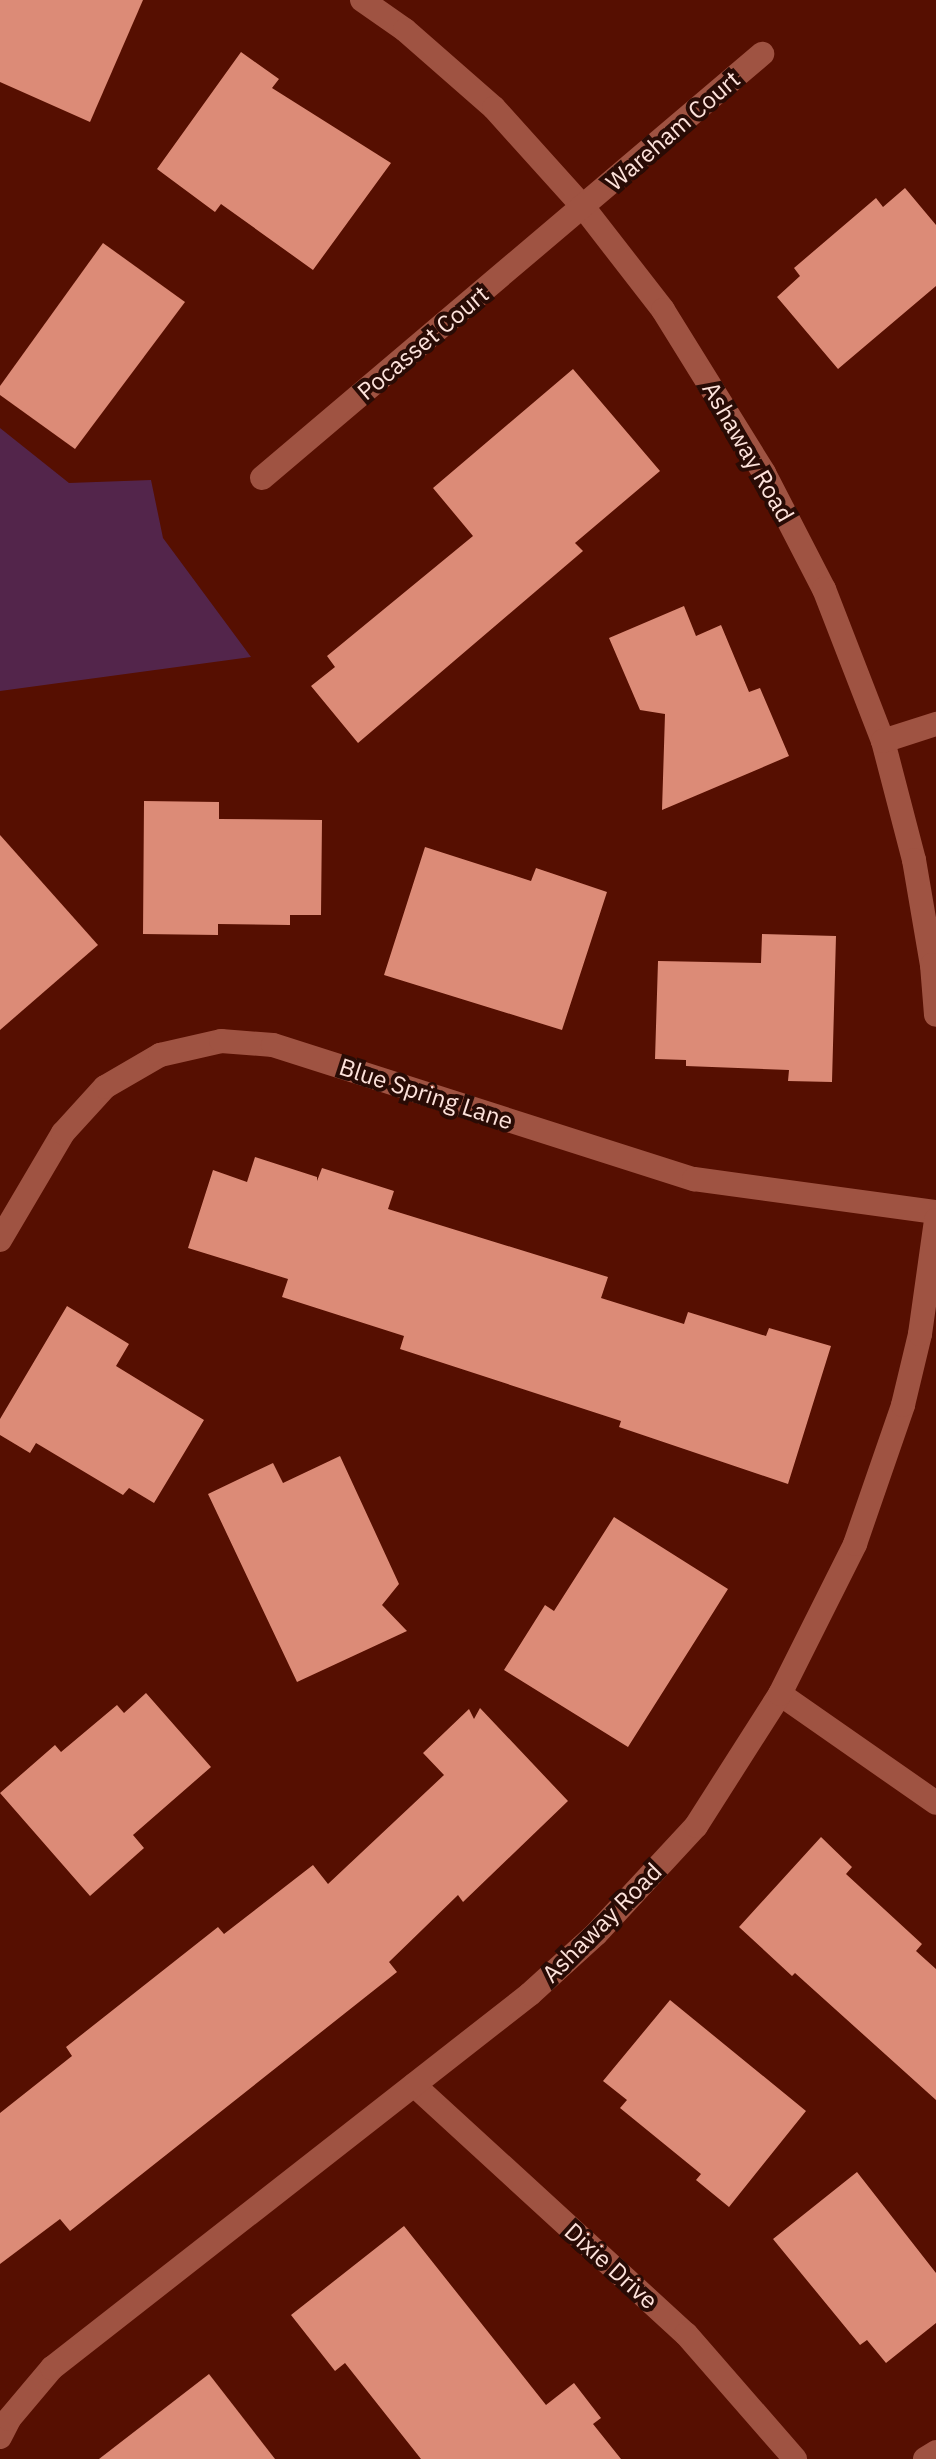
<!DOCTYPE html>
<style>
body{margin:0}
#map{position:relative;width:936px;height:2459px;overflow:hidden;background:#560f01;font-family:"IBM Plex Sans",sans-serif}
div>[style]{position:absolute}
.green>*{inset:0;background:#53254b}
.building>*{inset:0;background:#dc8b77}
.street>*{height:24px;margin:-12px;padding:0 12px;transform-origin:12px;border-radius:12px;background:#9f5342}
span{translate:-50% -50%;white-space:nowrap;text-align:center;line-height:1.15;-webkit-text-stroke:8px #290b05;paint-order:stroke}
.street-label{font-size:24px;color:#fde2db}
</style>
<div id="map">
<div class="green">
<div style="clip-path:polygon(0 428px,69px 483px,151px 480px,163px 538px,251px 657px,0 691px)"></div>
</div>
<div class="building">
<div style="clip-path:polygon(0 0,143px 0,90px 122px,0 82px)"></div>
<div style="clip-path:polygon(241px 52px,279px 79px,272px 88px,391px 163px,313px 270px,221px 204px,215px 212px,157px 169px)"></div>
<div style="clip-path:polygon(905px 188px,936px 225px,936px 286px,838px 369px,777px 297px,800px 276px,794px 268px,876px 198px,883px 207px)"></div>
<div style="clip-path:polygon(103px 243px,185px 302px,75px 449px,0 395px,0 386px)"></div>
<div style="clip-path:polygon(573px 369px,660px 471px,575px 543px,583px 551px,358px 743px,311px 686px,335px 667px,327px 656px,473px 536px,433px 488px)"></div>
<div style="clip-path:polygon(684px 606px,696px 636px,721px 625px,749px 692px,760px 688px,789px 756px,662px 810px,665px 714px,640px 710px,609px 638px)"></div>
<div style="clip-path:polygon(144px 801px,219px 802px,219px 819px,322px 820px,321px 915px,290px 915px,290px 925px,218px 924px,218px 935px,143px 934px)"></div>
<div style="clip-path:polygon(0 835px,98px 945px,0 1030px)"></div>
<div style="clip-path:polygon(425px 847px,531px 881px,536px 868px,607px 892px,562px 1030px,384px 975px)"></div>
<div style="clip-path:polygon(762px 934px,836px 936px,832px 1082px,788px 1081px,789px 1070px,686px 1066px,686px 1060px,655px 1059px,658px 961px,761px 963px)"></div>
<div style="clip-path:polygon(255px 1157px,317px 1177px,317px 1181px,322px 1168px,394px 1191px,388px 1209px,608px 1277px,601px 1298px,684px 1324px,688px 1312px,766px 1336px,769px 1328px,831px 1346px,788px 1484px,619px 1427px,621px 1421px,400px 1349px,404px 1336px,282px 1297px,288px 1279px,188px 1248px,213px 1170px,247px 1182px)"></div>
<div style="clip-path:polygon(67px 1306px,129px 1344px,116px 1366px,204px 1420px,154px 1503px,129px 1488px,123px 1495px,36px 1443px,30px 1453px,0 1435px,0 1419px)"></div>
<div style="clip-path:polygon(340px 1456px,399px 1584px,382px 1605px,407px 1631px,297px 1682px,208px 1494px,273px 1463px,283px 1483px)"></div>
<div style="clip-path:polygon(614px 1517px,728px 1589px,628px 1747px,504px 1670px,545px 1605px,554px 1611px)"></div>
<div style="clip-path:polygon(146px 1693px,211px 1767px,133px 1835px,144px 1848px,90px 1896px,0 1793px,55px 1745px,61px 1752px,117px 1705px,124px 1713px)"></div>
<div style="clip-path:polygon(480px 1708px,568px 1801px,463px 1902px,458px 1895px,389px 1962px,397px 1972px,70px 2231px,60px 2219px,0 2264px,0 2113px,72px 2056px,66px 2047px,218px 1927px,224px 1934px,313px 1865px,328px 1884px,444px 1775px,423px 1753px,469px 1709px,474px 1719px)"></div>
<div style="clip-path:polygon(821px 1837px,852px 1867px,846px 1874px,922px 1944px,916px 1951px,936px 1969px,936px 2100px,795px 1973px,792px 1976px,739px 1927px)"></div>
<div style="clip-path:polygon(670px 2000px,806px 2111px,729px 2207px,696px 2180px,701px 2174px,620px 2108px,627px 2100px,603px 2081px)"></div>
<div style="clip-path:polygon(857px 2172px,936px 2273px,936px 2323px,886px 2363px,867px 2340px,860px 2345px,773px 2239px)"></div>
<div style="clip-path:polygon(404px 2226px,546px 2405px,574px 2383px,601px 2418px,593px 2424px,621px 2459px,421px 2459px,345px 2363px,335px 2371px,291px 2315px)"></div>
<div style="clip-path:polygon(209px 2374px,275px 2459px,99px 2459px)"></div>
</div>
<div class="street">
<div style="left:362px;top:0;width:52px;rotate:34.9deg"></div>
<div style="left:405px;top:30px;width:118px;rotate:41.2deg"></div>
<div style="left:494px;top:108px;width:135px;rotate:48deg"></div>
<div style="left:584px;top:208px;width:129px;rotate:52.2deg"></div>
<div style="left:663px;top:310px;width:192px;rotate:58.2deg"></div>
<div style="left:764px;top:473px;width:131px;rotate:62.7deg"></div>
<div style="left:824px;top:589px;width:163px;rotate:68.8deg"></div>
<div style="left:883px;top:741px;width:123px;rotate:75.4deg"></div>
<div style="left:914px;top:860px;width:107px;rotate:80.3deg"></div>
<div style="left:932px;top:965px;width:50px;rotate:85.4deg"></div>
<div style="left:262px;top:478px;width:656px;rotate:-40.3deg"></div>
<div style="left:883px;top:741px;width:56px;rotate:-17.8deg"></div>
<div style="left:0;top:1240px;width:124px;rotate:-59.5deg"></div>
<div style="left:63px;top:1133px;width:62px;rotate:-47.6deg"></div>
<div style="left:105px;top:1087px;width:64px;rotate:-30.2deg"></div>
<div style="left:160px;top:1055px;width:63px;rotate:-12.9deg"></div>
<div style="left:221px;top:1041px;width:52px;rotate:4.4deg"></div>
<div style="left:273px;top:1045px;width:442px;rotate:17.7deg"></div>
<div style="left:694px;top:1179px;width:244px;rotate:7.8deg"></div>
<div style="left:780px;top:1694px;width:190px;rotate:34.9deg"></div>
<div style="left:414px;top:2085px;width:369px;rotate:42.5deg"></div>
<div style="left:686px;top:2334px;width:166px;rotate:48.9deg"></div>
<div style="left:0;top:2437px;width:20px;rotate:-63deg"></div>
<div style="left:9px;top:2419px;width:67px;rotate:-49.9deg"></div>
<div style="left:52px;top:2368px;width:607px;rotate:-38.04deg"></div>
<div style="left:530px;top:1994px;width:89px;rotate:-42.3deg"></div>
<div style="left:596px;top:1934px;width:147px;rotate:-47.2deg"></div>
<div style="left:696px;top:1826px;width:156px;rotate:-57.5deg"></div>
<div style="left:780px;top:1694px;width:168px;rotate:-63.4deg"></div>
<div style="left:855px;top:1544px;width:147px;rotate:-70.9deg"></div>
<div style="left:903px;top:1405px;width:73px;rotate:-76.5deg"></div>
<div style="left:920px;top:1334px;width:115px;rotate:-82deg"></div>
<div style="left:925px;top:2459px;width:13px;rotate:-32deg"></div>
</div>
<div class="street-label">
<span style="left:673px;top:131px;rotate:-41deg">Wareham Court</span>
<span style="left:423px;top:343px;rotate:-40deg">Pocasset Court</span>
<span style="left:748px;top:452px;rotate:60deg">Ashaway Road</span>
<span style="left:426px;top:1094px;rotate:18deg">Blue Spring Lane</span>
<span style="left:602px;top:1923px;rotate:-45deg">Ashaway Road</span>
<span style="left:611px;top:2266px;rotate:42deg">Dixie Drive</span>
</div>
</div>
